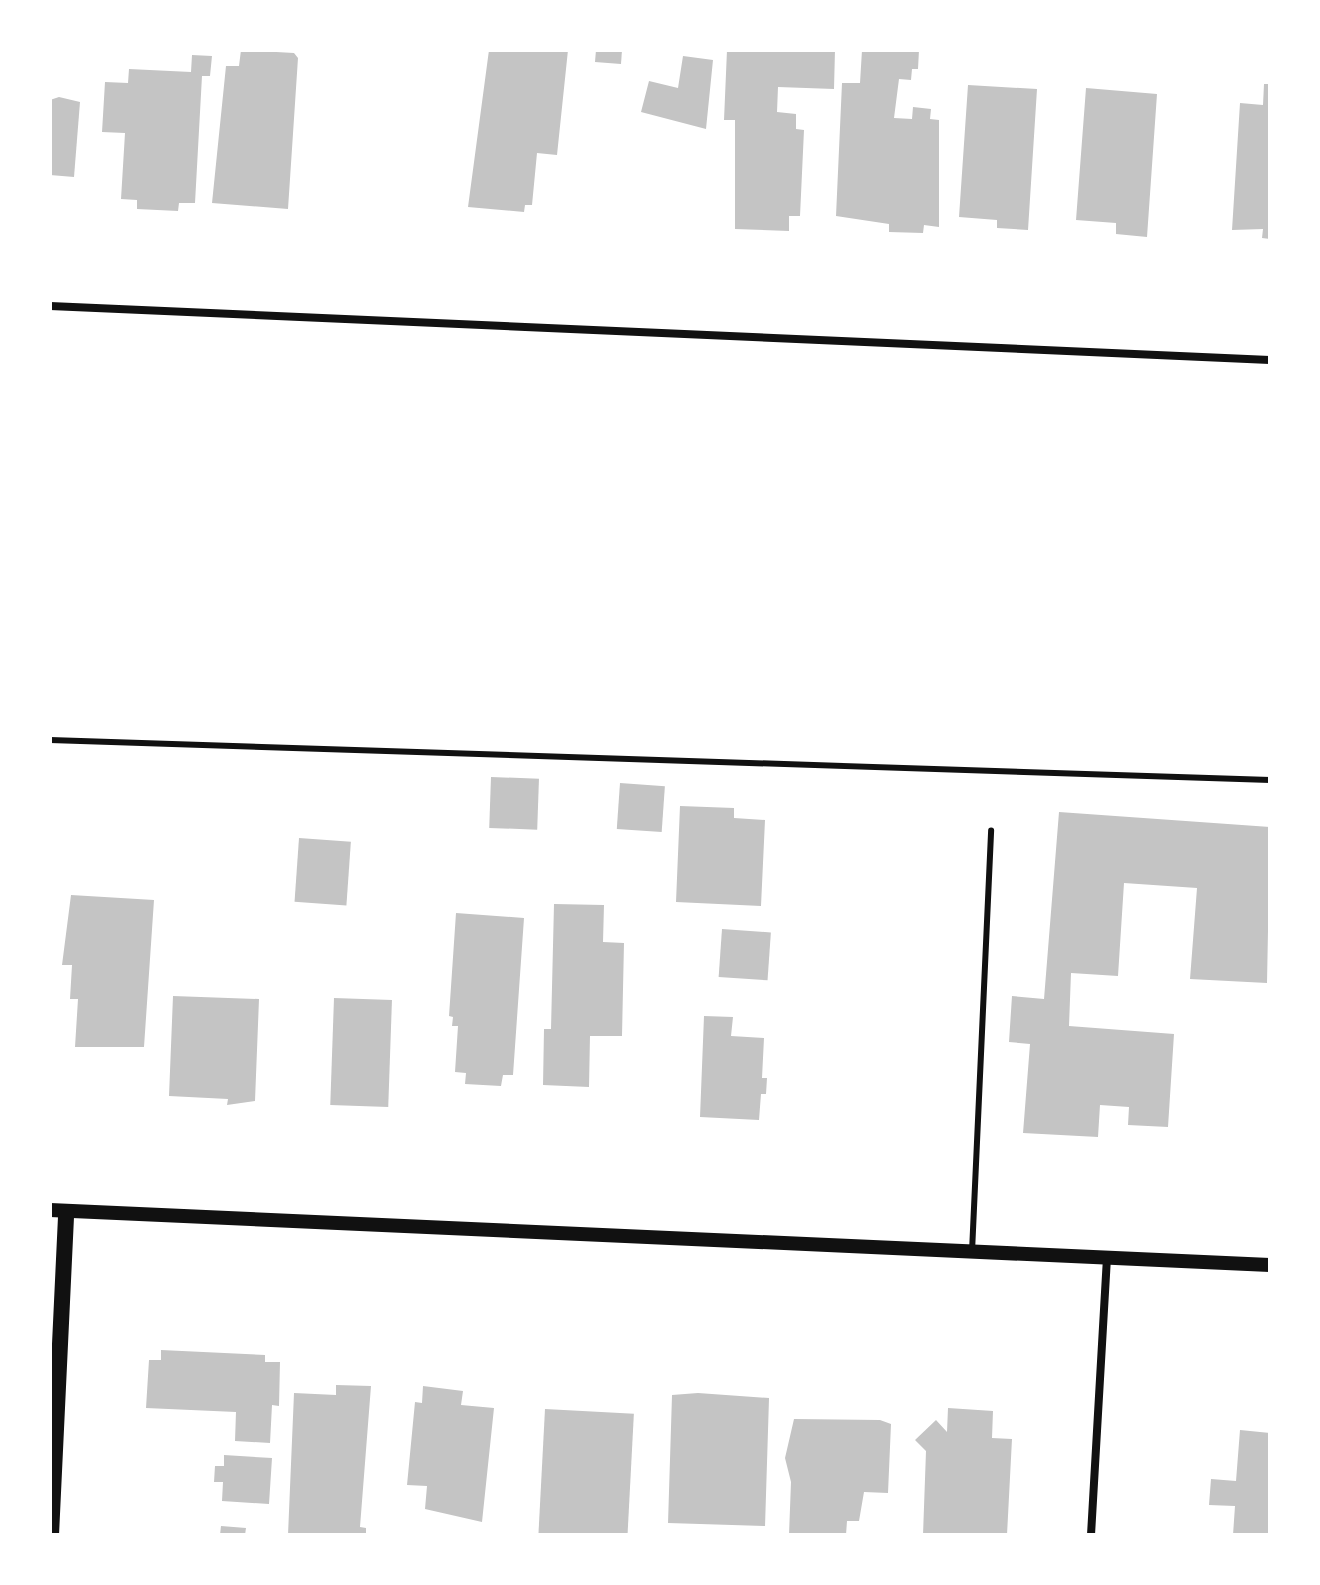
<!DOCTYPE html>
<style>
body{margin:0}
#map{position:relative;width:1320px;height:1585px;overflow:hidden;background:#fff;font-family:"Fira Sans Condensed",sans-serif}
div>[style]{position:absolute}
.building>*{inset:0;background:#c4c4c4;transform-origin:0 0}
.service>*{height:6px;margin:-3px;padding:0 3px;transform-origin:3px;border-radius:3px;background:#111}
.minor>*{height:8px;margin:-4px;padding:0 4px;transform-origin:4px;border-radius:4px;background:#111}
.tertiary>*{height:14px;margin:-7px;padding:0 7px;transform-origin:7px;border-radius:7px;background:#111}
.secondary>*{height:16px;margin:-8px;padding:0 8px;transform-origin:8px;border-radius:8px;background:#111}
span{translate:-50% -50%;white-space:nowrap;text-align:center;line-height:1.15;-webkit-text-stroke:6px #fff;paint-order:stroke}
.frame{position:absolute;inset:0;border:52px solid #fff;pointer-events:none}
</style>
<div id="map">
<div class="building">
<div style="clip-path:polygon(241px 50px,294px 53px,298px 58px,288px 209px,212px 203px,226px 66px,239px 66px)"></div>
<div style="clip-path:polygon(489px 50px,568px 50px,557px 155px,537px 153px,532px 205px,525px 205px,524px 212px,468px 207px)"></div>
<div style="clip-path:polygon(596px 50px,622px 50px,621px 64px,595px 62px)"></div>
<div style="clip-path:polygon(727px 50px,835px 50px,834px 89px,778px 87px,777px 112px,796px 114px,796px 129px,804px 130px,800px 216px,789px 216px,789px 231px,735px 229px,735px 120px,724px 120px)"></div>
<div style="clip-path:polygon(862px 50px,919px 50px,918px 69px,912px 69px,911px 80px,899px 79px,894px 118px,912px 119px,913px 107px,931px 109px,930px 119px,939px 120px,939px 227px,924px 225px,923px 233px,889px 232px,889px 224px,836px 216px,842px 83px,860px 83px)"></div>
<div style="clip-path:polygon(192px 55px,212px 56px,210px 76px,202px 76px,195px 203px,179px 203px,178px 211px,137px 209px,137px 200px,121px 199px,125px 133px,102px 132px,105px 82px,128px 83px,129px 69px,191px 72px)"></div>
<div style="clip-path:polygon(683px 56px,713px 60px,706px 129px,641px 112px,649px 81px,678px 88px)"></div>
<div style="clip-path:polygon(1264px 84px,1270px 84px,1270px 239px,1262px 238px,1263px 229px,1232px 230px,1240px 103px,1263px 105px)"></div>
<div style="clip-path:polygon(968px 85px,1037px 89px,1028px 230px,997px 228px,997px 220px,959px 217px)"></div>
<div style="clip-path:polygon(1086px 88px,1157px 94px,1147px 237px,1116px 234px,1116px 223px,1076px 220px)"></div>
<div style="clip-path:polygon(59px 97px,80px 102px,74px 177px,50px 175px,50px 100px)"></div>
<div style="left:491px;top:777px;width:48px;height:51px;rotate:2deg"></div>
<div style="left:620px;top:783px;width:45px;height:46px;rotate:4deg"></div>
<div style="clip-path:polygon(680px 806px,734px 808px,734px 818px,765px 820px,761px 906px,676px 902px)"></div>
<div style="clip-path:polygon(1059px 812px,1270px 827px,1267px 983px,1190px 979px,1197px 888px,1124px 883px,1118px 976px,1071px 973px,1069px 1026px,1174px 1034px,1168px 1127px,1128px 1125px,1129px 1107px,1100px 1105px,1098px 1137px,1023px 1133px,1030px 1044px,1009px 1042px,1012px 996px,1044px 999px)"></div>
<div style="left:299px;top:838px;width:52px;height:64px;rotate:4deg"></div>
<div style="clip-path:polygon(71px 895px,154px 900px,144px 1047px,75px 1047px,78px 999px,70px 999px,72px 965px,62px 965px)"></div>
<div style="clip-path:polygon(554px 904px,604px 905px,603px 942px,624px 943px,622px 1036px,590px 1036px,589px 1087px,543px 1085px,544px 1029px,551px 1029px)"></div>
<div style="clip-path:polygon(456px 913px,524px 918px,513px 1075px,503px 1075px,501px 1086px,465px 1084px,466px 1073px,455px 1072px,458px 1026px,452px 1026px,453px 1017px,449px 1016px)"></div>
<div style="left:722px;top:929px;width:49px;height:48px;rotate:4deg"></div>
<div style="clip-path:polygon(173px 996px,259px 999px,255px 1101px,227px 1105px,228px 1099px,169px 1096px)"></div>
<div style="left:334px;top:998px;width:58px;height:107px;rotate:2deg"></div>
<div style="clip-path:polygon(704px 1016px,733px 1017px,731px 1036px,764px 1038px,762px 1078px,767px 1078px,766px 1094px,761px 1094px,759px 1120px,700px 1117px)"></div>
<div style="clip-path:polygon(161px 1350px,265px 1355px,265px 1362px,280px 1362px,279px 1406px,272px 1405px,270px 1443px,235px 1441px,236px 1412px,146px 1408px,149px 1360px,161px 1360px)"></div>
<div style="clip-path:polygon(336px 1385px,371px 1386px,360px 1527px,366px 1528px,366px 1535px,288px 1535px,294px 1393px,336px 1395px)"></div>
<div style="clip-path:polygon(423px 1386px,463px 1391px,461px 1405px,494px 1408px,482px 1522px,425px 1509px,427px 1486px,407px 1485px,415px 1402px,422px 1403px)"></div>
<div style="clip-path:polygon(698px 1393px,769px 1398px,765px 1526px,668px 1523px,672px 1395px)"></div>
<div style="clip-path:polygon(948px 1408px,993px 1411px,992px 1438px,1012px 1439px,1007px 1535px,923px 1535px,926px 1451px,915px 1440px,936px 1420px,947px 1432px)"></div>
<div style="left:545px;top:1409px;width:89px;height:126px;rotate:3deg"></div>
<div style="clip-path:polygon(794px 1419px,880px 1420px,891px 1424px,888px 1493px,864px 1492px,859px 1521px,847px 1521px,846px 1535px,789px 1535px,791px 1482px,785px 1458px)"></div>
<div style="clip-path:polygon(1240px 1430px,1270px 1433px,1270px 1535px,1233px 1535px,1235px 1506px,1209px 1505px,1211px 1479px,1236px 1481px)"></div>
<div style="clip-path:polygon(224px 1455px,272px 1458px,269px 1504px,222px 1501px,223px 1482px,214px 1482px,215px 1466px,224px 1466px)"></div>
<div style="clip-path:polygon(221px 1526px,246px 1528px,245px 1535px,220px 1535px)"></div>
</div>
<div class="service">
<div style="left:50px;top:740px;width:1221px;rotate:1.88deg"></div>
<div style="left:972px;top:1252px;width:422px;rotate:-87.4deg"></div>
</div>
<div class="minor">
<div style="left:50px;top:306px;width:1221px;rotate:2.53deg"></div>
<div style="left:1091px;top:1535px;width:277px;rotate:-86.7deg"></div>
</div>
<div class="tertiary">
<div style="left:50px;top:1210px;width:1221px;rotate:2.58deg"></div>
</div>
<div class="secondary">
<div style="left:51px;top:1535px;width:323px;rotate:-87.3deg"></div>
</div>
<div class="frame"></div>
</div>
